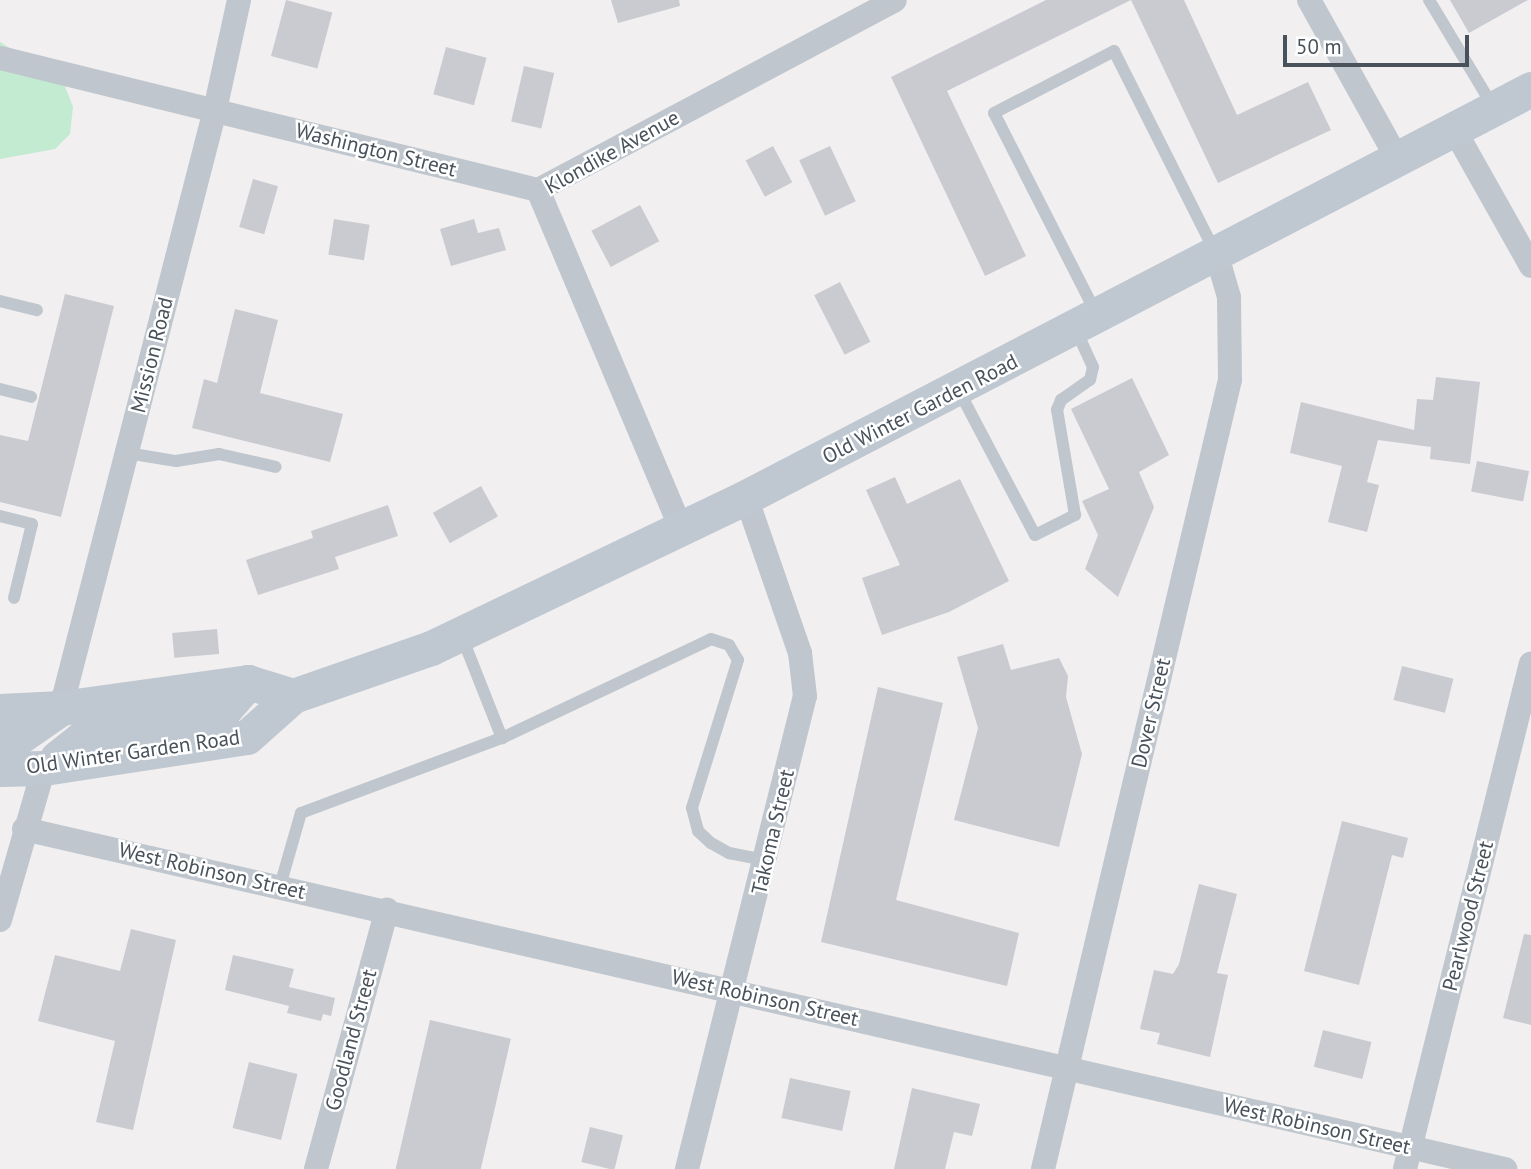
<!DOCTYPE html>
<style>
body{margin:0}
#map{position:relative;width:1531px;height:1169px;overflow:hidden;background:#f1efef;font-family:"PT Sans",sans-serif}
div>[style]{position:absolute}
.green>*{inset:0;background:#c2ebd2}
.building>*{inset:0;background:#cacbd1;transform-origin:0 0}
.lane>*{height:12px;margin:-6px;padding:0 6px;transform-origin:6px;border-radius:6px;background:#bfc6cd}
.street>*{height:24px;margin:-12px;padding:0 12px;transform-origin:12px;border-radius:12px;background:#bfc6cd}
.secondary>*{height:35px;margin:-17.5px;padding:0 17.5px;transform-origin:17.5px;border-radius:17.5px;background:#bfc7d1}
span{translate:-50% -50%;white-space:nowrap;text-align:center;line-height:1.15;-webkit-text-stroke:5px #fff;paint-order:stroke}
.street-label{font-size:21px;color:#49525b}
.scale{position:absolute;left:1283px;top:35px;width:186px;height:32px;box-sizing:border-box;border:4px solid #49525b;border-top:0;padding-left:9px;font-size:21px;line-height:24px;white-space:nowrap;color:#49525b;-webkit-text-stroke:5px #fff;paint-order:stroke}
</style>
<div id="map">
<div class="green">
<div style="clip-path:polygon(0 42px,63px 81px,73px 107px,70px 134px,55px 149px,0 159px)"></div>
</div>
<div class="building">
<div style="left:286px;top:0;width:48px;height:58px;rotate:15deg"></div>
<div style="clip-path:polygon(611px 0,679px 0,680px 6px,618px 23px)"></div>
<div style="clip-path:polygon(1046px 0,1184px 0,1237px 115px,1308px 82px,1331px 130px,1218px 183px,1131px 0,947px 91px,1026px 256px,985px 276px,891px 77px)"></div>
<div style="clip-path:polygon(1450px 0,1528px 0,1469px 33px)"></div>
<div style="left:446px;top:47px;width:42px;height:49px;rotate:15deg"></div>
<div style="left:524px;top:66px;width:31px;height:57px;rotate:13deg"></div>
<div style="left:773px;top:146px;width:41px;height:31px;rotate:62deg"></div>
<div style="left:830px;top:146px;width:61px;height:34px;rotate:65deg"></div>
<div style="left:253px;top:179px;width:26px;height:50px;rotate:16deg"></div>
<div style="left:640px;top:205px;width:41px;height:55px;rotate:62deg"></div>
<div style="left:334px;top:219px;width:36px;height:36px;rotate:9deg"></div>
<div style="clip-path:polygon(474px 219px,478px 233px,499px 228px,506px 250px,451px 266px,440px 229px)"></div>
<div style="left:840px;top:282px;width:67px;height:29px;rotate:63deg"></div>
<div style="clip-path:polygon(65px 294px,114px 306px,61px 517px,0 502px,0 435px,28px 441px)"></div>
<div style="clip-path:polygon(235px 309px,278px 320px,260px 393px,343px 414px,330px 462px,192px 428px,204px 379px,217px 383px)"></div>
<div style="clip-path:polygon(1436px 377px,1480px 382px,1470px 464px,1430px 459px,1431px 447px,1378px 440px,1367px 482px,1379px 485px,1367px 532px,1328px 522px,1342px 466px,1290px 453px,1301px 402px,1414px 430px,1417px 399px,1433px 400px)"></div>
<div style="clip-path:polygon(1132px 378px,1169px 455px,1139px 472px,1154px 507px,1118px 597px,1085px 569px,1098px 535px,1082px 501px,1109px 489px,1071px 409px)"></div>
<div style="left:1477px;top:461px;width:53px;height:31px;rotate:11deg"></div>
<div style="clip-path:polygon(895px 477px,907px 504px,960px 479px,1009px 581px,949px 612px,882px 635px,862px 578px,900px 565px,866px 490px)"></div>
<div style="left:481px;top:486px;width:35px;height:55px;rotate:61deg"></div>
<div style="clip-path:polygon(388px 505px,398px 536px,335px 557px,339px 569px,258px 595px,246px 560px,313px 538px,311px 531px)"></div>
<div style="left:217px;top:629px;width:25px;height:45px;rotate:85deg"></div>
<div style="clip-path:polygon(1003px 644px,1011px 670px,1059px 658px,1068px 676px,1066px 697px,1082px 754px,1059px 847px,954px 820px,978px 728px,957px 657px)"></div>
<div style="left:1402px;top:666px;width:53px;height:35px;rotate:14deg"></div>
<div style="clip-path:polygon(878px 687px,943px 703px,896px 900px,1019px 933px,1007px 986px,821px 942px)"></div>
<div style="clip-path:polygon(1342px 821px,1408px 838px,1403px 858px,1392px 855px,1359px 985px,1304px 971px)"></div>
<div style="clip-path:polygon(1199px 884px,1237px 894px,1217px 973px,1228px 975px,1210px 1057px,1157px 1044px,1160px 1033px,1140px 1029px,1154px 970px,1173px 974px,1179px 964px)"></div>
<div style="clip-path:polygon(131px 929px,176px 940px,133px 1130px,96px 1122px,115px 1041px,38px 1021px,55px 955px,120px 971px)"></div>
<div style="clip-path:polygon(1524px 934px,1531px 935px,1531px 1025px,1503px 1018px)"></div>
<div style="clip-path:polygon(233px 955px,294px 969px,289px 987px,335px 998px,331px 1016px,323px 1014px,321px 1021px,287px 1013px,289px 1006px,225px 990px)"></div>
<div style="left:430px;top:1020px;width:83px;height:153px;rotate:13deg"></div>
<div style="left:1323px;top:1030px;width:50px;height:38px;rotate:14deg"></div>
<div style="left:249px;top:1062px;width:50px;height:68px;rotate:14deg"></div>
<div style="left:790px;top:1078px;width:62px;height:41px;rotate:12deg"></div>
<div style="clip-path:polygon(912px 1088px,980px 1104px,972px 1136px,954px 1132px,945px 1169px,894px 1169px)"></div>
<div style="left:590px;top:1127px;width:34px;height:36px;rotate:14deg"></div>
</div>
<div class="lane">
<div style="left:1429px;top:0;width:126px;rotate:59deg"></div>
<div style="left:0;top:301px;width:38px;rotate:14deg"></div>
<div style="left:1095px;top:311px;width:222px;rotate:-117deg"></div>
<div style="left:994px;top:113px;width:135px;rotate:-27.3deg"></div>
<div style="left:1114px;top:51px;width:225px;rotate:63.3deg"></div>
<div style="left:0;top:389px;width:32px;rotate:14deg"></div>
<div style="left:958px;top:389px;width:165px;rotate:62.2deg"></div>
<div style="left:1035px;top:535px;width:45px;rotate:-26.6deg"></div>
<div style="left:1075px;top:515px;width:107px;rotate:-99.7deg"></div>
<div style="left:1057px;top:410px;width:11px;rotate:-68deg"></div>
<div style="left:1061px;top:400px;width:35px;rotate:-35deg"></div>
<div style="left:1090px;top:380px;width:13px;rotate:-77deg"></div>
<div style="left:1093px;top:367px;width:41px;rotate:-114.7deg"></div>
<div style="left:127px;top:453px;width:50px;rotate:9.3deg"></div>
<div style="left:176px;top:461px;width:44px;rotate:-9.2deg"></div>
<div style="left:219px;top:454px;width:58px;rotate:12.8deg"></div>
<div style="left:0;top:516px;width:33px;rotate:14deg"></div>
<div style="left:32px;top:524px;width:76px;rotate:103.7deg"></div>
<div style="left:462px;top:637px;width:109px;rotate:68.4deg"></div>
<div style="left:502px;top:738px;width:231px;rotate:-25.3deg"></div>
<div style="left:711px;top:639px;width:19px;rotate:18deg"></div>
<div style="left:729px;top:645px;width:17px;rotate:59deg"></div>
<div style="left:738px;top:660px;width:155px;rotate:107.3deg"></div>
<div style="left:692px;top:808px;width:24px;rotate:75deg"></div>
<div style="left:698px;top:831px;width:18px;rotate:43deg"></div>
<div style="left:711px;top:843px;width:21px;rotate:29deg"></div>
<div style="left:729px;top:853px;width:38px;rotate:11deg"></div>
<div style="left:280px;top:886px;width:76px;rotate:-74deg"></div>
<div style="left:301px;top:813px;width:215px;rotate:-20.5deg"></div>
</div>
<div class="street">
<div style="left:1309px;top:0;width:183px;rotate:60.9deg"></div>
<div style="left:0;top:58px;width:554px;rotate:13.79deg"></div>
<div style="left:1455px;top:131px;width:155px;rotate:60.6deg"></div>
<div style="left:538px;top:190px;width:404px;rotate:-28deg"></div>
<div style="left:538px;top:190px;width:367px;rotate:67.1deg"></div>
<div style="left:61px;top:708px;width:618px;rotate:-75.56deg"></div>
<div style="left:215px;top:110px;width:113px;rotate:-77.7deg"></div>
<div style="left:24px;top:829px;width:1520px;rotate:12.93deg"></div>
<div style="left:0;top:920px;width:158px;rotate:-73.9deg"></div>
<div style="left:316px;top:1169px;width:269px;rotate:-74.7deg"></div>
<div style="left:687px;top:1169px;width:487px;rotate:-76deg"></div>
<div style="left:805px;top:696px;width:43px;rotate:-96.6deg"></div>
<div style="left:800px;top:653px;width:165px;rotate:-109.1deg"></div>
<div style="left:1043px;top:1169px;width:811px;rotate:-76.67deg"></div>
<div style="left:1230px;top:380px;width:83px;rotate:-90.7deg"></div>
<div style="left:1229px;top:297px;width:43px;rotate:-106.3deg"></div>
<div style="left:1405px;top:1169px;width:521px;rotate:-76.02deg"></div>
</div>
<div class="secondary">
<div style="left:0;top:711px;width:61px;rotate:-2.8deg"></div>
<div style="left:61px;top:708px;width:189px;rotate:-7.9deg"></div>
<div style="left:248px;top:682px;width:47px;rotate:17.3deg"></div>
<div style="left:0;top:738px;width:19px;rotate:-3deg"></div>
<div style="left:19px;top:737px;width:51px;rotate:-34.6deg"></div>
<div style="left:57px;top:758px;width:31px;rotate:-38deg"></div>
<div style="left:81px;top:739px;width:146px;rotate:-11.5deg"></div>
<div style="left:224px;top:710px;width:37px;rotate:-49deg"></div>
<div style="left:0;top:769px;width:44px;rotate:-1.3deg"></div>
<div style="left:44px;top:768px;width:205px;rotate:-8.7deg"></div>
<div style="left:247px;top:737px;width:62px;rotate:-41.7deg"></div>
<div style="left:293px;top:696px;width:146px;rotate:-19.2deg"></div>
<div style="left:431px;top:648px;width:349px;rotate:-25.6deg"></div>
<div style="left:746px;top:497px;width:885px;rotate:-27.46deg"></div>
</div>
<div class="street-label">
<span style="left:376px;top:150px;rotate:14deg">Washington Street</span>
<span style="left:612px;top:152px;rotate:-29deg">Klondike Avenue</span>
<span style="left:152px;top:355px;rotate:-76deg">Mission Road</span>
<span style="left:920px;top:409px;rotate:-27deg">Old Winter Garden Road</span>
<span style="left:1151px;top:713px;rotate:-77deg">Dover Street</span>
<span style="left:133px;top:752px;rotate:-8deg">Old Winter Garden Road</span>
<span style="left:773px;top:832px;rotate:-77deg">Takoma Street</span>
<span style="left:212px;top:871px;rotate:13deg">West Robinson Street</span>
<span style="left:1468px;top:916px;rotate:-76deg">Pearlwood Street</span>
<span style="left:765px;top:998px;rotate:13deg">West Robinson Street</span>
<span style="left:351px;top:1040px;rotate:-75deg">Goodland Street</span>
<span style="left:1317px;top:1126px;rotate:13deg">West Robinson Street</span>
</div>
<div class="scale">50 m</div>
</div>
